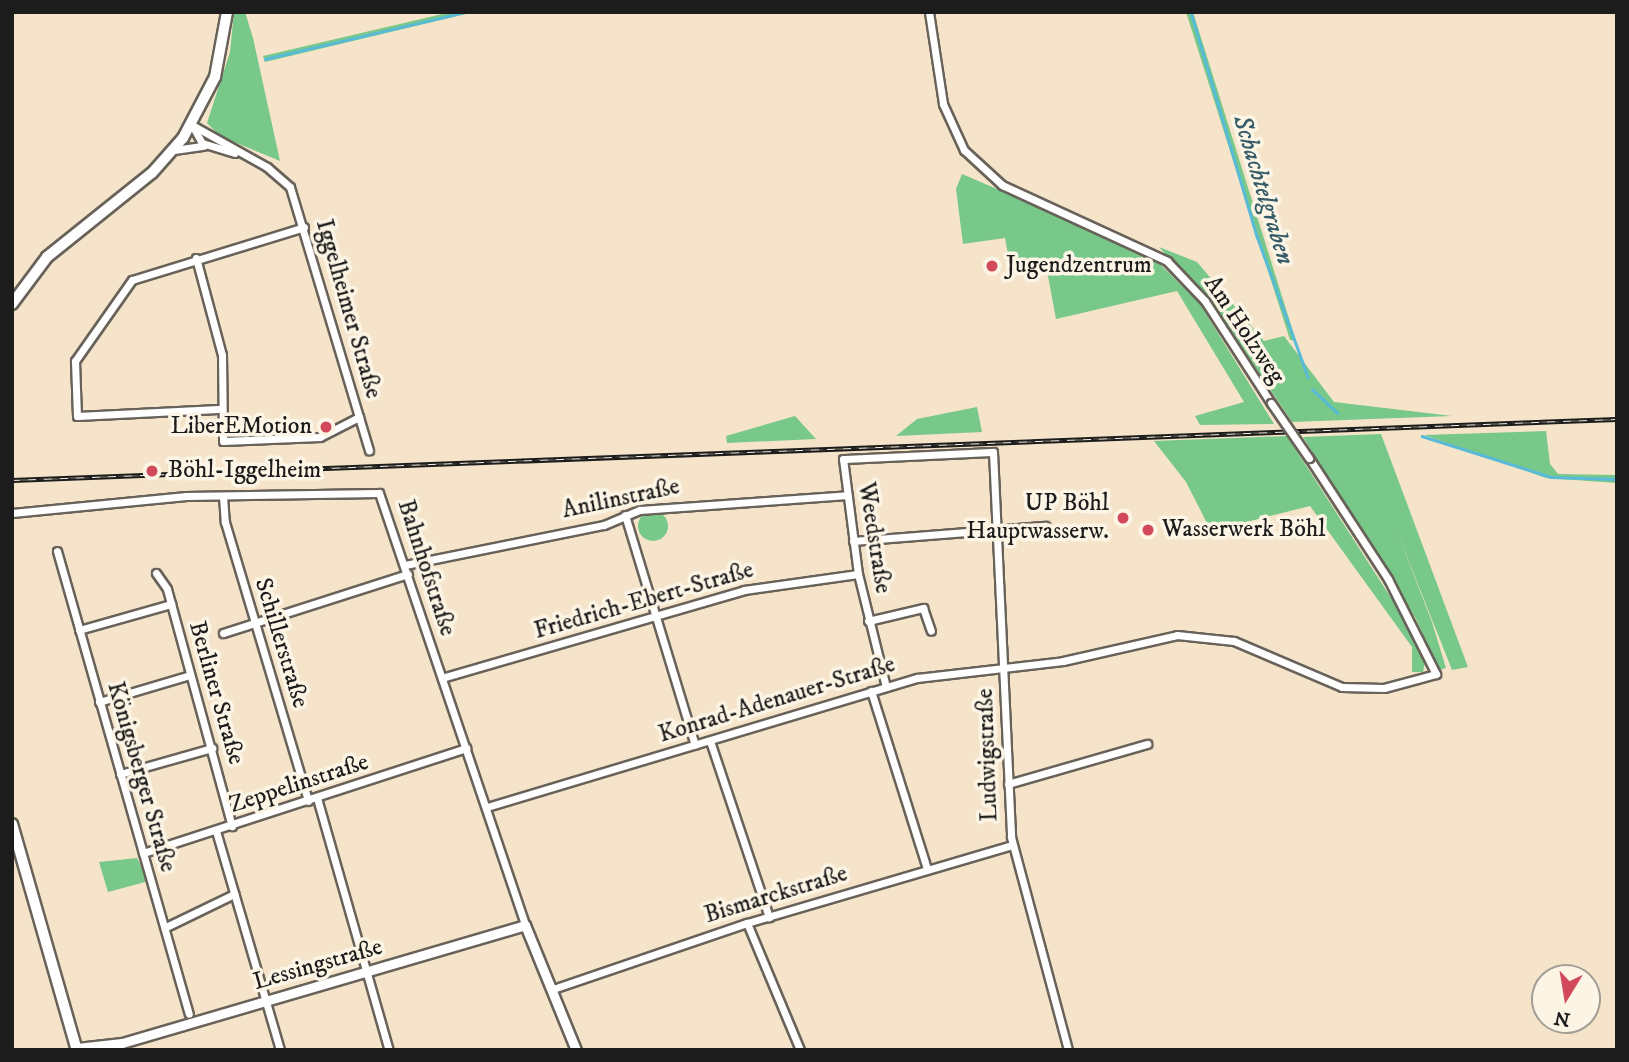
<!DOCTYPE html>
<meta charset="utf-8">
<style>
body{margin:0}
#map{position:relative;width:1629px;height:1062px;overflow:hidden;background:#f5e4ca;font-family:"IM FELL DW Pica",serif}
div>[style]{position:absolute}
.green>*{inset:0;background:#78c889}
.round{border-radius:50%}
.stream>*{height:2.5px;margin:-1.25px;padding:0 1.25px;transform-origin:1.25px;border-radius:1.25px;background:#58bad7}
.roads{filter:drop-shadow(2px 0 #686259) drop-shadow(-2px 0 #686259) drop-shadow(0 2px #686259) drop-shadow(0 -2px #686259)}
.minor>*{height:7px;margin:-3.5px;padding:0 3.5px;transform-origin:3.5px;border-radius:3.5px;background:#fff}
.tertiary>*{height:9px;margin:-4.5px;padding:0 4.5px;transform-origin:4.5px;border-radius:4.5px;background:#fff}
.secondary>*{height:10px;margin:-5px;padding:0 5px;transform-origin:5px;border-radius:5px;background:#fff}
.rail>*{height:5px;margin-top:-2.5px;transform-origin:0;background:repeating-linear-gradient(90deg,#fcf5e5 0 8px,#1c1c1c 0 16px);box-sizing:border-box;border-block:2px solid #1c1c1c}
.bridges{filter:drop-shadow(2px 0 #686259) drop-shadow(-2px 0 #686259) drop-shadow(0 2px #686259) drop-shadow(0 -2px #686259)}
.minor-bridge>*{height:7px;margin:-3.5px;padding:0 3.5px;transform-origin:3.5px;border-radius:3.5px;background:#fff}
.dots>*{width:19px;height:19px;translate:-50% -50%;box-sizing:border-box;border:4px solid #fcf5e5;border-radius:50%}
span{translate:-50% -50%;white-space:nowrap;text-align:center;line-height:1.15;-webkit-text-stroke:7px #fcf5e5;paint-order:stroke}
.poi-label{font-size:24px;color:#1c1c1c}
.left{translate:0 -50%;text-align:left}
.right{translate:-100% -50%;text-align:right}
.street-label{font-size:24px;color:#1c1c1c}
.water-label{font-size:26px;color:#345b67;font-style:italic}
.frame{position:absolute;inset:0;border:14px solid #1c1c1c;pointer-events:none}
.north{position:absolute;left:1531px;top:964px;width:70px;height:70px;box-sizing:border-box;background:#fcf5e5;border:2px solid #a29e95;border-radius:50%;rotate:191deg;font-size:19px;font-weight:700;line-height:28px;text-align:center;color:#1c1c1c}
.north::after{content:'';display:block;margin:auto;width:24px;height:32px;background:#d1495b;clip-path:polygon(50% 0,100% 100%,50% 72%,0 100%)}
</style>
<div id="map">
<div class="green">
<div style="clip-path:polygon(234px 12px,245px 12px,253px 38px,280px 161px,220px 136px,207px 123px,230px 52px)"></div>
<div style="clip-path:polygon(451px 12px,474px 12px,265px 62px,263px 56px)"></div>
<div style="clip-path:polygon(1186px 12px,1193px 12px,1296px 341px,1290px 340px)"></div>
<div style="clip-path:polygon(962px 174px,1151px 255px,1200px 304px,1274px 424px,1200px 425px,1195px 416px,1244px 402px,1177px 291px,1056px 319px,1045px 260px,1010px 265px,1005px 238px,963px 244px,956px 189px)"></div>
<div style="clip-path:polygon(1159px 247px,1197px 262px,1264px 341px,1284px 336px,1334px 402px,1452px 416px,1292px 422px,1214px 306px)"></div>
<div style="clip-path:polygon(977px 407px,982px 432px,896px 436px,917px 419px)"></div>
<div style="clip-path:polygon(795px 416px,816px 439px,727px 443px,726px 436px)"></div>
<div style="clip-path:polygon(1546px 431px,1550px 464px,1558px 474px,1617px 475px,1617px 483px,1546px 478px,1424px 435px)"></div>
<div style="clip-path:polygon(1381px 434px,1468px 667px,1452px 670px,1396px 529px,1432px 622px,1446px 668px,1439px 670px,1415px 617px,1303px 437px)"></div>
<div style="clip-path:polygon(1287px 436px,1404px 618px,1426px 658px,1423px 672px,1412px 672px,1412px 647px,1310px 506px,1211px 531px,1186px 482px,1154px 441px)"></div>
<div class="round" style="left:638px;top:511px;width:30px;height:30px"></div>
<div style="clip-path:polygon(137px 858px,149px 881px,108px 892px,99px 862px)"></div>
</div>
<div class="stream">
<div style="left:1191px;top:12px;width:234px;rotate:73.6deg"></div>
<div style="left:1257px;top:236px;width:150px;rotate:70.1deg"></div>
<div style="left:265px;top:59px;width:206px;rotate:-13.2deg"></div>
<div style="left:1312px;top:389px;width:35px;rotate:43deg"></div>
<div style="left:1422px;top:436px;width:135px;rotate:17.6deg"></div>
<div style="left:1551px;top:477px;width:66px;rotate:1.7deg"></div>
</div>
<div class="roads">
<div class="minor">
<div style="left:929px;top:12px;width:93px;rotate:81.3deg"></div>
<div style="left:943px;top:104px;width:51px;rotate:65.5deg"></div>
<div style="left:964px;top:150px;width:52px;rotate:42.6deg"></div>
<div style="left:1002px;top:185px;width:182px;rotate:24.7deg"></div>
<div style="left:1167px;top:261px;width:55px;rotate:46.5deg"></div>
<div style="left:1205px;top:301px;width:121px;rotate:57.1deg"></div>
<div style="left:192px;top:125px;width:86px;rotate:29.2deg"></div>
<div style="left:267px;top:167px;width:30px;rotate:41deg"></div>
<div style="left:290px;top:187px;width:275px;rotate:73.3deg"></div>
<div style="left:192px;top:125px;width:21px;rotate:61deg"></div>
<div style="left:202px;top:143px;width:34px;rotate:17deg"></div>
<div style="left:174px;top:150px;width:30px;rotate:-8deg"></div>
<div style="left:196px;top:258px;width:100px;rotate:75deg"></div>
<div style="left:222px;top:355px;width:86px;rotate:89.3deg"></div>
<div style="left:223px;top:441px;width:97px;rotate:-2.4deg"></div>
<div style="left:320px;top:437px;width:44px;rotate:-27.1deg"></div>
<div style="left:218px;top:409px;width:141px;rotate:177.2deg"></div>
<div style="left:77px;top:416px;width:55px;rotate:-92.1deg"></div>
<div style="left:75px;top:361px;width:99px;rotate:-54.9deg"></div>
<div style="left:132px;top:280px;width:180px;rotate:-17.1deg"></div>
<div style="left:223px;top:496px;width:26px;rotate:86deg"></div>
<div style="left:225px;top:522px;width:291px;rotate:73.4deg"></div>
<div style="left:12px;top:513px;width:175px;rotate:-5.6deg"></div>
<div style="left:186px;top:496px;width:193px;rotate:-0.9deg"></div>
<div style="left:379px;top:493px;width:456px;rotate:71.3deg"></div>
<div style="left:625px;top:515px;width:240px;rotate:73.1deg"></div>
<div style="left:853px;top:541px;width:193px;rotate:-4.5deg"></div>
<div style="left:57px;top:551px;width:481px;rotate:74.1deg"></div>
<div style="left:405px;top:565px;width:203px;rotate:-11.4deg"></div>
<div style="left:604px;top:525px;width:39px;rotate:-23deg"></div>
<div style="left:640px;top:510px;width:208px;rotate:-4.1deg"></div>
<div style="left:156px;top:573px;width:19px;rotate:55deg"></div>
<div style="left:167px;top:589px;width:246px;rotate:74.7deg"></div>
<div style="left:868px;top:621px;width:57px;rotate:-13.3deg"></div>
<div style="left:923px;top:608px;width:24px;rotate:71deg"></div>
<div style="left:79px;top:630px;width:96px;rotate:-15.8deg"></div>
<div style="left:223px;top:633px;width:194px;rotate:-17.7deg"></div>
<div style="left:442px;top:678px;width:315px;rotate:-16.2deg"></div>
<div style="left:744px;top:590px;width:115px;rotate:-8deg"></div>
<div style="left:886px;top:687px;width:116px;rotate:-103.9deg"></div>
<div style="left:858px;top:574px;width:116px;rotate:-97.4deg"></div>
<div style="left:843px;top:459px;width:150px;rotate:-2.7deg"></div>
<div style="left:993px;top:452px;width:385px;rotate:87.3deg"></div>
<div style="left:1011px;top:837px;width:220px;rotate:75deg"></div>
<div style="left:871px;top:691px;width:187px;rotate:72.5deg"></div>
<div style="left:99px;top:702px;width:95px;rotate:-16.5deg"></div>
<div style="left:710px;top:741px;width:186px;rotate:71.5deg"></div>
<div style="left:120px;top:774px;width:96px;rotate:-15.8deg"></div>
<div style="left:1008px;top:784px;width:145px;rotate:-16.1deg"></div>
<div style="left:317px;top:798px;width:262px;rotate:74.1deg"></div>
<div style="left:487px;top:807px;width:449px;rotate:-16.7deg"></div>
<div style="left:917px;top:678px;width:147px;rotate:-6.6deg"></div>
<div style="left:1063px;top:661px;width:117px;rotate:-12.8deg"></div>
<div style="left:1177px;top:635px;width:57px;rotate:6deg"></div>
<div style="left:1234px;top:641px;width:117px;rotate:23.1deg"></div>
<div style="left:1342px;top:687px;width:42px;rotate:1.4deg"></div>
<div style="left:1384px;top:688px;width:54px;rotate:-15.1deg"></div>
<div style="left:1436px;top:674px;width:106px;rotate:-116.8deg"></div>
<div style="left:1388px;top:579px;width:145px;rotate:-123.1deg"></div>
<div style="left:216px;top:831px;width:228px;rotate:73.7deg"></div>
<div style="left:143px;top:853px;width:340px;rotate:-18deg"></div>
<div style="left:747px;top:923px;width:138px;rotate:67.3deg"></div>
<div style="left:166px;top:927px;width:76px;rotate:-25.9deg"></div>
<div style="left:553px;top:989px;width:205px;rotate:-18.8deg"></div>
<div style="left:747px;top:923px;width:276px;rotate:-16.4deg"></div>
</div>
<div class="tertiary">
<div style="left:77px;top:1048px;width:45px;rotate:-6.3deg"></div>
<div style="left:122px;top:1043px;width:420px;rotate:-16.3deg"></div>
<div style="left:525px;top:925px;width:135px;rotate:67.8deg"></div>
</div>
<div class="secondary">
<div style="left:12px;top:304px;width:59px;rotate:-53.3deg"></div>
<div style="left:47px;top:257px;width:134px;rotate:-38.7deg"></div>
<div style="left:152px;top:173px;width:47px;rotate:-48.5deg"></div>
<div style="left:183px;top:138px;width:69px;rotate:-62.3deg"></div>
<div style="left:215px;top:77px;width:66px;rotate:-79.5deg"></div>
<div style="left:12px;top:824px;width:235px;rotate:74deg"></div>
</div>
</div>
<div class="rail">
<div style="left:12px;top:480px;width:1606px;rotate:-2.18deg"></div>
</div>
<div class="bridges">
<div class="minor-bridge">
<div style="left:1271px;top:403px;width:67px;rotate:55.4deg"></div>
</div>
</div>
<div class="dots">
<div style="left:992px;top:266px;background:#d1495b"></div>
<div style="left:326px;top:427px;background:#d1495b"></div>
<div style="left:152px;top:471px;background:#d1495b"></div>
<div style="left:1123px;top:518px;background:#d1495b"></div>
<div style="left:1148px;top:530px;background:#d1495b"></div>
</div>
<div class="poi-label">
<span class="left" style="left:1006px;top:266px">Jugendzentrum</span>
<span class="right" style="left:312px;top:427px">LiberEMotion</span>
<span class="left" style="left:168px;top:471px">Böhl-Iggelheim</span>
<span class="right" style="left:1109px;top:518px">UP Böhl<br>Hauptwasserw.</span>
<span class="left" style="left:1162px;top:530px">Wasserwerk Böhl</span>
</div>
<div class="street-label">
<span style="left:348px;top:309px;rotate:74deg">Iggelheimer Straße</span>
<span style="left:1244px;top:330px;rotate:56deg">Am Holzweg</span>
<span style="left:621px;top:499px;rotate:-12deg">Anilinstraße</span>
<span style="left:874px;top:538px;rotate:81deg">Weedstraße</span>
<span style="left:426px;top:568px;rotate:72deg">Bahnhofstraße</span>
<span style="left:644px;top:601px;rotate:-16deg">Friedrich-Ebert-Straße</span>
<span style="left:281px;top:643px;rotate:73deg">Schillerstraße</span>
<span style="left:216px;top:693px;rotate:74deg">Berliner Straße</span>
<span style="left:777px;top:700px;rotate:-17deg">Konrad-Adenauer-Straße</span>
<span style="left:988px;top:755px;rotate:-92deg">Ludwigstraße</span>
<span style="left:141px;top:777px;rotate:74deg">Königsberger Straße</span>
<span style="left:299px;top:784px;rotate:-18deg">Zeppelinstraße</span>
<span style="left:776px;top:895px;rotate:-17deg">Bismarckstraße</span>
<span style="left:318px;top:965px;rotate:-16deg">Lessingstraße</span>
</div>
<div class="water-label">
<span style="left:1263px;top:190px;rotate:73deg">Schachtelgraben</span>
</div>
<div class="frame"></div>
<div class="north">N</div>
</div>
